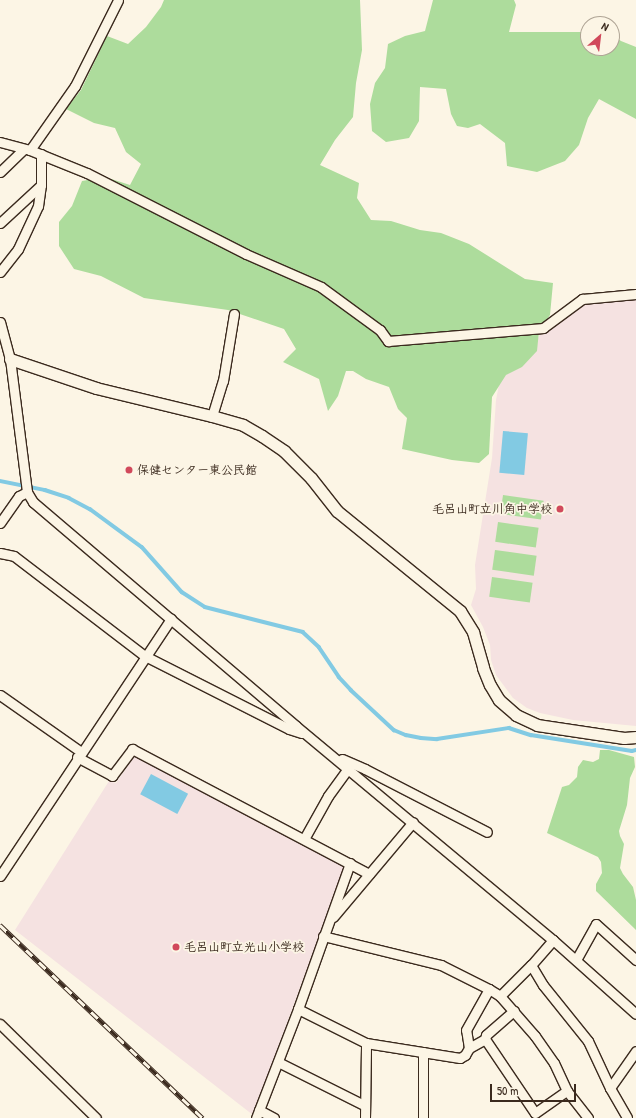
<!DOCTYPE html>
<meta charset="utf-8">
<style>
body{margin:0}
#map{position:relative;width:636px;height:1118px;overflow:hidden;background:#fcf5e5;font-family:"Patrick Hand","Klee One",sans-serif}
div>[style]{position:absolute}
.built>*{inset:0;background:#f5e2e1}
.green>*{inset:0;background:#addc9c;transform-origin:0 0}
.water>*{inset:0;background:#82cae3;transform-origin:0 0}
.stream>*{height:3.5px;margin:-1.75px;padding:0 1.75px;transform-origin:1.75px;border-radius:1.75px;background:#82cae3}
.roads{filter:drop-shadow(1px 0 #3b2a1e) drop-shadow(-1px 0 #3b2a1e) drop-shadow(0 1px #3b2a1e) drop-shadow(0 -1px #3b2a1e)}
.minor>*{height:9px;margin:-4.5px;padding:0 4.5px;transform-origin:4.5px;border-radius:4.5px;background:#fcf5e5}
.tertiary>*{height:11px;margin:-5.5px;padding:0 5.5px;transform-origin:5.5px;border-radius:5.5px;background:#fcf5e5}
.rail>*{height:4.5px;margin-top:-2.25px;transform-origin:0;background:repeating-linear-gradient(90deg,#fcf5e5 0 9px,#3b2a1e 0 18px);box-sizing:border-box;border-block:1px solid #3b2a1e}
.dots>*{width:11px;height:11px;translate:-50% -50%;box-sizing:border-box;border:2px solid #fcf5e5;border-radius:50%}
span{translate:-50% -50%;white-space:nowrap;text-align:center;line-height:1.15;-webkit-text-stroke:3.5px #fcf5e5;paint-order:stroke}
.poi-label{font-size:12px;color:#3b2a1e;font-weight:700}
.left{translate:0 -50%;text-align:left}
.right{translate:-100% -50%;text-align:right}
.north{position:absolute;left:580px;top:16px;width:40px;height:40px;box-sizing:border-box;background:#fcf5e5;border:1px solid #afa495;border-radius:50%;rotate:28deg;font-size:11px;font-weight:700;line-height:16px;text-align:center;color:#3b2a1e}
.north::after{content:'';display:block;margin:auto;width:14px;height:18px;background:#d1495b;clip-path:polygon(50% 0,100% 100%,50% 72%,0 100%)}
.scale{position:absolute;left:490px;top:1084px;width:86px;height:18px;box-sizing:border-box;border:2px solid #3b2a1e;border-top:0;padding-left:5px;font-size:12px;line-height:14px;white-space:nowrap;color:#3b2a1e;-webkit-text-stroke:3px #fcf5e5;paint-order:stroke}
</style>
<div id="map">
<div class="built">
<div style="clip-path:polygon(636px 297px,636px 726px,573px 720px,540px 713px,527px 708px,513px 698px,496px 675px,491px 660px,490px 645px,483px 627px,471px 605px,476px 589px,475px 565px,492px 458px,496px 400px,500px 379px,523px 362px,541px 333px,580px 304px,586px 302px)"></div>
<div style="clip-path:polygon(135px 756px,345px 866px,253px 1115px,15px 930px,109px 781px,116px 783px)"></div>
</div>
<div class="green">
<div style="clip-path:polygon(164px 0,360px 0,362px 50px,356px 83px,353px 117px,335px 140px,320px 165px,359px 183px,357px 198px,371px 220px,391px 221px,420px 230px,441px 233px,469px 244px,525px 279px,553px 283px,550px 315px,539px 331px,537px 351px,522px 367px,506px 375px,492px 397px,489px 454px,479px 463px,452px 460px,402px 449px,407px 418px,398px 409px,389px 387px,366px 379px,353px 371px,346px 371px,338px 396px,328px 411px,319px 379px,283px 362px,296px 349px,284px 329px,228px 310px,144px 298px,101px 276px,74px 269px,59px 246px,59px 222px,72px 206px,82px 181px,105px 177px,130px 185px,141px 164px,126px 152px,115px 128px,94px 123px,66px 109px,81px 90px,107px 36px,128px 44px,146px 27px,161px 7px)"></div>
<div style="clip-path:polygon(433px 0,514px 0,516px 5px,509px 32px,588px 32px,588px 48px,612px 48px,612px 34px,621px 41px,636px 47px,636px 119px,599px 99px,588px 118px,579px 145px,565px 161px,537px 172px,507px 166px,505px 143px,480px 124px,468px 128px,457px 126px,451px 114px,446px 89px,420px 87px,419px 121px,409px 138px,386px 142px,372px 131px,370px 104px,375px 83px,385px 68px,388px 44px,405px 36px,425px 31px)"></div>
<div style="left:503px;top:495px;width:41px;height:19px;rotate:8deg"></div>
<div style="left:498px;top:522px;width:41px;height:20px;rotate:8deg"></div>
<div style="left:495px;top:550px;width:42px;height:20px;rotate:8deg"></div>
<div style="left:492px;top:577px;width:41px;height:20px;rotate:8deg"></div>
<div style="clip-path:polygon(600px 750px,609px 750px,634px 757px,635px 767px,630px 778px,627px 805px,619px 831px,620px 836px,624px 844px,620px 868px,623px 874px,633px 887px,636px 900px,636px 930px,596px 891px,596px 884px,602px 873px,601px 862px,598px 857px,547px 833px,562px 787px,569px 785px,577px 777px,578px 767px,583px 760px,593px 762px,599px 759px)"></div>
</div>
<div class="water">
<div style="left:503px;top:431px;width:25px;height:42px;rotate:5deg"></div>
<div style="left:151px;top:774px;width:42px;height:23px;rotate:28deg"></div>
</div>
<div class="stream">
<div style="left:0;top:481px;width:46px;rotate:11.3deg"></div>
<div style="left:45px;top:490px;width:25px;rotate:18deg"></div>
<div style="left:69px;top:498px;width:24px;rotate:28deg"></div>
<div style="left:90px;top:509px;width:64px;rotate:36.2deg"></div>
<div style="left:142px;top:547px;width:60px;rotate:48.4deg"></div>
<div style="left:182px;top:592px;width:27px;rotate:33deg"></div>
<div style="left:205px;top:607px;width:101px;rotate:14.3deg"></div>
<div style="left:303px;top:632px;width:22px;rotate:43deg"></div>
<div style="left:319px;top:647px;width:36px;rotate:56deg"></div>
<div style="left:339px;top:677px;width:18px;rotate:47deg"></div>
<div style="left:351px;top:690px;width:59px;rotate:42.9deg"></div>
<div style="left:394px;top:730px;width:13px;rotate:23deg"></div>
<div style="left:406px;top:735px;width:15px;rotate:11deg"></div>
<div style="left:421px;top:738px;width:16px;rotate:4deg"></div>
<div style="left:437px;top:739px;width:73px;rotate:-8.7deg"></div>
<div style="left:509px;top:728px;width:23px;rotate:18deg"></div>
<div style="left:531px;top:735px;width:102px;rotate:9deg"></div>
<div style="left:632px;top:751px;width:4px;rotate:-14deg"></div>
</div>
<div class="roads">
<div class="minor">
<div style="left:0;top:142px;width:31px;rotate:15deg"></div>
<div style="left:30px;top:150px;width:61px;rotate:22deg"></div>
<div style="left:87px;top:173px;width:178px;rotate:27deg"></div>
<div style="left:246px;top:254px;width:82px;rotate:23.7deg"></div>
<div style="left:321px;top:287px;width:73px;rotate:36.1deg"></div>
<div style="left:380px;top:330px;width:14px;rotate:54deg"></div>
<div style="left:388px;top:341px;width:156px;rotate:-4.8deg"></div>
<div style="left:543px;top:328px;width:49px;rotate:-36.6deg"></div>
<div style="left:582px;top:299px;width:54px;rotate:-5.3deg"></div>
<div style="left:30px;top:150px;width:78px;rotate:-54.9deg"></div>
<div style="left:75px;top:86px;width:96px;rotate:-63.4deg"></div>
<div style="left:0;top:172px;width:33px;rotate:-44deg"></div>
<div style="left:0;top:223px;width:56px;rotate:-42.8deg"></div>
<div style="left:0;top:272px;width:29px;rotate:-52deg"></div>
<div style="left:18px;top:249px;width:47px;rotate:-65.1deg"></div>
<div style="left:38px;top:206px;width:21px;rotate:-82deg"></div>
<div style="left:41px;top:185px;width:31px;rotate:-90deg"></div>
<div style="left:0;top:322px;width:38px;rotate:75deg"></div>
<div style="left:10px;top:359px;width:134px;rotate:82.7deg"></div>
<div style="left:27px;top:492px;width:12px;rotate:59deg"></div>
<div style="left:33px;top:502px;width:345px;rotate:40.4deg"></div>
<div style="left:296px;top:726px;width:334px;rotate:39.8deg"></div>
<div style="left:553px;top:940px;width:111px;rotate:41.7deg"></div>
<div style="left:212px;top:416px;width:37px;rotate:-73deg"></div>
<div style="left:223px;top:381px;width:68px;rotate:-80.7deg"></div>
<div style="left:0;top:523px;width:33px;rotate:-55deg"></div>
<div style="left:19px;top:496px;width:9px;rotate:-27deg"></div>
<div style="left:0;top:553px;width:14px;rotate:12deg"></div>
<div style="left:14px;top:556px;width:165px;rotate:37.4deg"></div>
<div style="left:145px;top:656px;width:161px;rotate:26.9deg"></div>
<div style="left:289px;top:729px;width:13px;rotate:18deg"></div>
<div style="left:0;top:695px;width:99px;rotate:35.1deg"></div>
<div style="left:77px;top:757px;width:40px;rotate:28deg"></div>
<div style="left:112px;top:776px;width:34px;rotate:-53deg"></div>
<div style="left:132px;top:749px;width:268px;rotate:27.8deg"></div>
<div style="left:342px;top:759px;width:25px;rotate:23deg"></div>
<div style="left:365px;top:769px;width:137px;rotate:27.3deg"></div>
<div style="left:304px;top:839px;width:49px;rotate:-60.8deg"></div>
<div style="left:328px;top:796px;width:34px;rotate:-54deg"></div>
<div style="left:0;top:876px;width:309px;rotate:-56.4deg"></div>
<div style="left:333px;top:917px;width:124px;rotate:-49.9deg"></div>
<div style="left:323px;top:936px;width:122px;rotate:13.8deg"></div>
<div style="left:441px;top:965px;width:54px;rotate:26.6deg"></div>
<div style="left:489px;top:989px;width:13px;rotate:32deg"></div>
<div style="left:553px;top:940px;width:33px;rotate:131deg"></div>
<div style="left:531px;top:965px;width:44px;rotate:135deg"></div>
<div style="left:500px;top:996px;width:53px;rotate:48.8deg"></div>
<div style="left:535px;top:1036px;width:33px;rotate:55deg"></div>
<div style="left:554px;top:1063px;width:31px;rotate:65deg"></div>
<div style="left:567px;top:1091px;width:34px;rotate:52deg"></div>
<div style="left:576px;top:960px;width:41px;rotate:-60.9deg"></div>
<div style="left:596px;top:924px;width:54px;rotate:42deg"></div>
<div style="left:531px;top:965px;width:23px;rotate:59deg"></div>
<div style="left:543px;top:985px;width:72px;rotate:51.2deg"></div>
<div style="left:588px;top:1041px;width:52px;rotate:64.9deg"></div>
<div style="left:610px;top:1088px;width:34px;rotate:60deg"></div>
<div style="left:298px;top:1009px;width:76px;rotate:26.6deg"></div>
<div style="left:366px;top:1043px;width:95px;rotate:9.1deg"></div>
<div style="left:460px;top:1058px;width:6px;rotate:-31deg"></div>
<div style="left:465px;top:1055px;width:8px;rotate:-60deg"></div>
<div style="left:469px;top:1048px;width:18px;rotate:-29deg"></div>
<div style="left:485px;top:1039px;width:4px;rotate:-76deg"></div>
<div style="left:486px;top:1035px;width:37px;rotate:-41deg"></div>
<div style="left:0;top:1024px;width:134px;rotate:44.4deg"></div>
<div style="left:485px;top:1039px;width:89px;rotate:56deg"></div>
<div style="left:535px;top:1113px;width:39px;rotate:-35deg"></div>
<div style="left:469px;top:1048px;width:18px;rotate:-99deg"></div>
<div style="left:466px;top:1030px;width:47px;rotate:-60.7deg"></div>
<div style="left:278px;top:1062px;width:96px;rotate:26.6deg"></div>
<div style="left:610px;top:1088px;width:45px;rotate:-54.9deg"></div>
<div style="left:259px;top:1110px;width:17px;rotate:28deg"></div>
<div style="left:256px;top:1118px;width:117px;rotate:-68.9deg"></div>
<div style="left:298px;top:1009px;width:155px;rotate:-70.4deg"></div>
<div style="left:365px;top:1118px;width:75px;rotate:-89.2deg"></div>
<div style="left:423px;top:1118px;width:66px;rotate:-90deg"></div>
</div>
<div class="tertiary">
<div style="left:10px;top:359px;width:91px;rotate:18.6deg"></div>
<div style="left:96px;top:388px;width:119px;rotate:13.6deg"></div>
<div style="left:212px;top:416px;width:32px;rotate:16deg"></div>
<div style="left:243px;top:425px;width:22px;rotate:30deg"></div>
<div style="left:262px;top:436px;width:27px;rotate:34deg"></div>
<div style="left:284px;top:451px;width:38px;rotate:45deg"></div>
<div style="left:311px;top:478px;width:42px;rotate:51.8deg"></div>
<div style="left:337px;top:511px;width:159px;rotate:39.1deg"></div>
<div style="left:460px;top:611px;width:25px;rotate:58deg"></div>
<div style="left:473px;top:632px;width:37px;rotate:74deg"></div>
<div style="left:483px;top:668px;width:18px;rotate:68deg"></div>
<div style="left:490px;top:685px;width:17px;rotate:59deg"></div>
<div style="left:499px;top:700px;width:23px;rotate:41deg"></div>
<div style="left:516px;top:715px;width:23px;rotate:25deg"></div>
<div style="left:537px;top:725px;width:88px;rotate:8.5deg"></div>
<div style="left:624px;top:738px;width:12px;rotate:-5deg"></div>
</div>
</div>
<div class="rail">
<div style="left:0;top:925px;width:280px;rotate:43.6deg"></div>
</div>
<div class="dots">
<div style="left:129px;top:470px;background:#d1495b"></div>
<div style="left:560px;top:509px;background:#d1495b"></div>
<div style="left:176px;top:947px;background:#d1495b"></div>
</div>
<div class="poi-label">
<span class="left" style="left:137px;top:470px">保健センター東公民館</span>
<span class="right" style="left:552px;top:509px">毛呂山町立川角中学校</span>
<span class="left" style="left:184px;top:947px">毛呂山町立光山小学校</span>
</div>
<div class="north">N</div>
<div class="scale">50 m</div>
</div>
